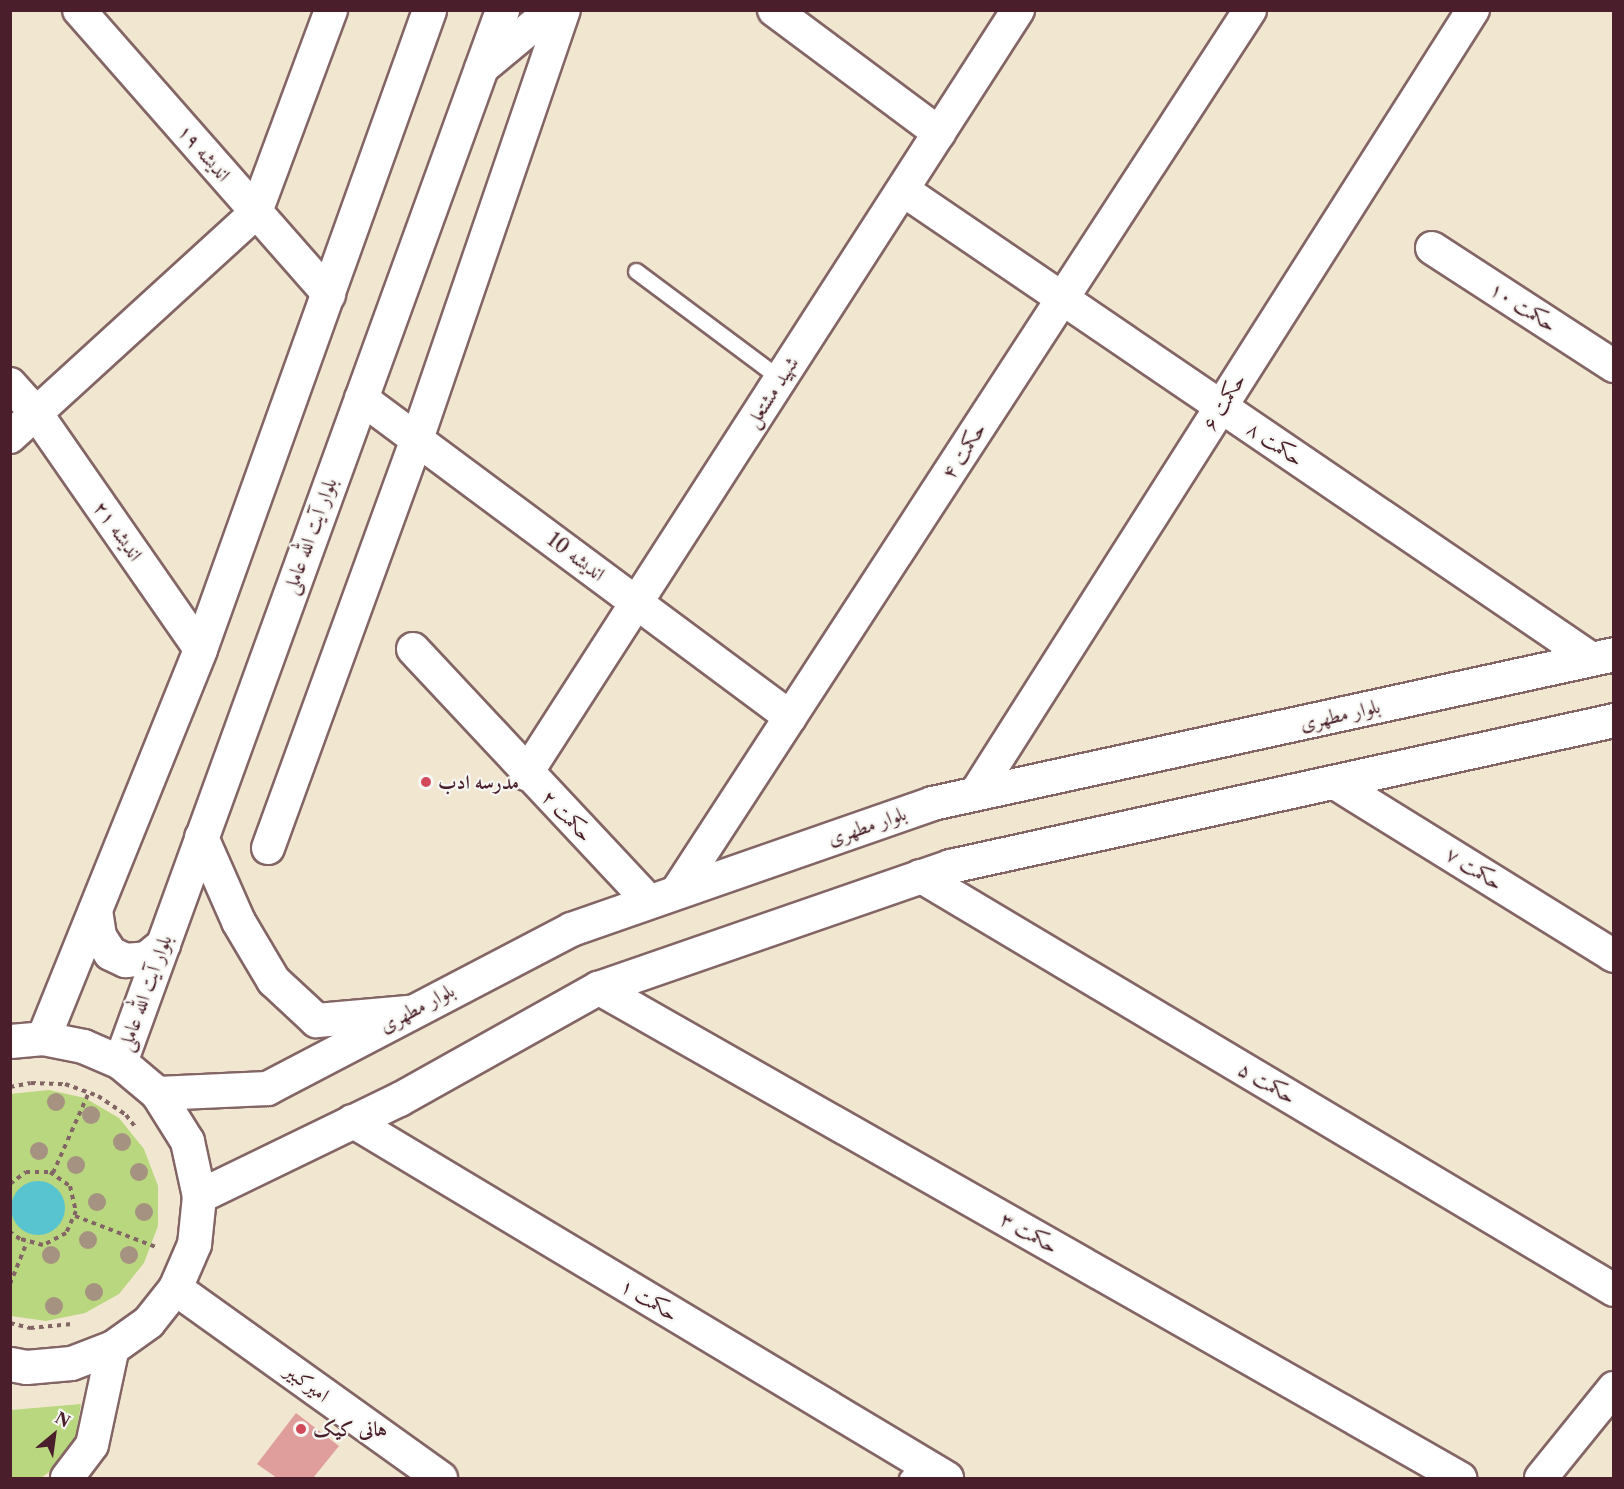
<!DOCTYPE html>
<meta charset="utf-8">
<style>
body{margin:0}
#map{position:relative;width:1624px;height:1489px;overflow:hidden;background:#f1e7d0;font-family:"Libre Caslon Text",Amiri,serif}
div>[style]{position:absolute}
.green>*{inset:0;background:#b9d77e}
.water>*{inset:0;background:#57c4cf}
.round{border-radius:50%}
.building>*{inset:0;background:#df9d9c}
.path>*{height:4px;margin-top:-2px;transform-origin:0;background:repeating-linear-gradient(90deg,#846565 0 4.5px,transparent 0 9px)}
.roads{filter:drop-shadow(2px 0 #846565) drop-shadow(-2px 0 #846565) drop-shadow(0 2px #846565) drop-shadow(0 -2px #846565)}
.service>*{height:15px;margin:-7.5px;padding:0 7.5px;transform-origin:7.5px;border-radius:7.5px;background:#fff}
.minor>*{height:32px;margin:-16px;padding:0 16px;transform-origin:16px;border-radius:16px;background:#fff}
.tertiary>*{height:33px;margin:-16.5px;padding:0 16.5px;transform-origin:16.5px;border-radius:16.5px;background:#fff}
.secondary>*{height:33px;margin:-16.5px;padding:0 16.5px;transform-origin:16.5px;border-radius:16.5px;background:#fff}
.primary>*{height:33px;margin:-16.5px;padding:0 16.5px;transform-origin:16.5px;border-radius:16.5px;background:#fff}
.trees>*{width:18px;height:18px;margin:-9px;border-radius:50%;background:#a59281}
.dots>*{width:16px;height:16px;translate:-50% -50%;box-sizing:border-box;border:3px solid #f6f6f2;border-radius:50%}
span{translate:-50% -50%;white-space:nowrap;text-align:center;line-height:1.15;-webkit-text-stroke:4.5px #f6f6f2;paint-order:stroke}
.street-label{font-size:20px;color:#4a1f2b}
.poi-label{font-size:20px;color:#4a1f2b;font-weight:700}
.left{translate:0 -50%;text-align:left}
.frame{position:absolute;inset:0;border:12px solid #4a1f2b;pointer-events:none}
.north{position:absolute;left:24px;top:1405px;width:60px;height:60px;-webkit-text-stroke:4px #f6f6f2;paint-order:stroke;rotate:29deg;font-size:16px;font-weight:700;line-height:24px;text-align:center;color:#4a1f2b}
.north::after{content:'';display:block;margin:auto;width:21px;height:27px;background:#4a1f2b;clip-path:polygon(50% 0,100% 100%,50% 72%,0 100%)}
</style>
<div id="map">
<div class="green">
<div style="clip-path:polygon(49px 1090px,85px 1098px,119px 1118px,144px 1149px,158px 1186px,158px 1226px,144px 1263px,119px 1294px,85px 1313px,46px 1321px,11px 1316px,10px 1094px)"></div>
<div style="clip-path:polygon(81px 1404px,73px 1454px,41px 1478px,11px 1478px,11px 1410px)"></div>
</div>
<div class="water">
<div class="round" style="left:11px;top:1181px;width:54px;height:54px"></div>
</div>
<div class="building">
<div style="clip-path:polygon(296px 1413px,339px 1446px,313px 1478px,277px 1478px,257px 1464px)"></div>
</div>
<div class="path">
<div style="left:10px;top:1087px;width:21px;rotate:-11deg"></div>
<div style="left:31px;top:1083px;width:34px;rotate:2deg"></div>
<div style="left:65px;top:1084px;width:35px;rotate:20deg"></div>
<div style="left:98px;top:1096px;width:34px;rotate:34deg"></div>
<div style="left:126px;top:1115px;width:16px;rotate:52deg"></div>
<div style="left:53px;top:1173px;width:89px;rotate:-66deg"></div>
<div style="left:10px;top:1184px;width:20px;rotate:-37deg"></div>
<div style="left:26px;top:1172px;width:24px"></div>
<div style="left:50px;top:1172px;width:24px;rotate:35deg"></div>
<div style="left:70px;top:1186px;width:26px;rotate:77deg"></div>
<div style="left:76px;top:1211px;width:24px;rotate:114deg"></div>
<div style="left:66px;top:1233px;width:26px;rotate:152deg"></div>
<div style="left:43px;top:1245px;width:24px;rotate:-165deg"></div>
<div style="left:20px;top:1239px;width:12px;rotate:-145deg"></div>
<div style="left:75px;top:1216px;width:87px;rotate:20.9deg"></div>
<div style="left:10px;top:1284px;width:45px;rotate:-68deg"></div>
<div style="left:10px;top:1323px;width:21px;rotate:14deg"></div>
<div style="left:30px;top:1328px;width:42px;rotate:-5.4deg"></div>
</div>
<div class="roads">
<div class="service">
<div style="left:636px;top:271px;width:181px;rotate:36.7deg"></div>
<div style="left:907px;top:1478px;width:19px;rotate:-51deg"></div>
</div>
<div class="minor">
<div style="left:79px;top:10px;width:379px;rotate:48.7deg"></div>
<div style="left:774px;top:10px;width:206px;rotate:36.7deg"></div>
<div style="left:481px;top:69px;width:92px;rotate:-39.7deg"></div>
<div style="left:903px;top:190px;width:830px;rotate:34.25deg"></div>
<div style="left:1432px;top:248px;width:217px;rotate:33deg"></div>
<div style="left:10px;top:384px;width:39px;rotate:48deg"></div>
<div style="left:36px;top:413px;width:287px;rotate:55.2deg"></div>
<div style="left:361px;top:398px;width:535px;rotate:36.63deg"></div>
<div style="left:10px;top:437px;width:333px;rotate:-42.4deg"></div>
<div style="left:256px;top:212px;width:215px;rotate:-69.6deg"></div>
<div style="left:413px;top:649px;width:345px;rotate:46.9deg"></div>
<div style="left:526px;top:774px;width:909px;rotate:-57.22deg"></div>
<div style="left:1335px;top:783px;width:328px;rotate:31.8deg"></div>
<div style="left:975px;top:794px;width:929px;rotate:-57.58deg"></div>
<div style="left:268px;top:848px;width:435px;rotate:-70deg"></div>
<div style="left:417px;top:439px;width:453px;rotate:-71.1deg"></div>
<div style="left:920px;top:876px;width:808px;rotate:30.82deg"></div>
<div style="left:677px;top:891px;width:1051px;rotate:-56.96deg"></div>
<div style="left:598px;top:988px;width:992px;rotate:29.62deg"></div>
<div style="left:352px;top:1121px;width:694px;rotate:30.96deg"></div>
<div style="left:67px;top:1478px;width:41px;rotate:-52.9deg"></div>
<div style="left:92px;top:1445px;width:100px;rotate:-77.9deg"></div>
<div style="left:1541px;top:1478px;width:116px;rotate:-51deg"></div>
</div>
<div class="tertiary">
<div style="left:157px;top:1093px;width:110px;rotate:-2.6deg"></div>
<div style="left:267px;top:1088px;width:343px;rotate:-27.6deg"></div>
<div style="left:571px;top:929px;width:382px;rotate:-19.2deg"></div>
<div style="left:932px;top:803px;width:698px;rotate:-12.32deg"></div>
<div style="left:199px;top:1196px;width:222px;rotate:-25.9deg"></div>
<div style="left:399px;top:1099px;width:228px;rotate:-29.2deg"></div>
<div style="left:598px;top:988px;width:373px;rotate:-19.1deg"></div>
<div style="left:950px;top:866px;width:680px;rotate:-12.4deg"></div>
<div style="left:175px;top:1288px;width:326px;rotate:35.6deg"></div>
</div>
<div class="secondary">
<div style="left:201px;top:837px;width:92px;rotate:66.2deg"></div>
<div style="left:238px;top:921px;width:69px;rotate:59.3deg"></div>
<div style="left:273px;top:980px;width:59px;rotate:42.9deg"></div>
<div style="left:316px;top:1020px;width:92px;rotate:-5deg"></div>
<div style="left:95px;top:910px;width:26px;rotate:81deg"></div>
<div style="left:99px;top:936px;width:20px;rotate:57deg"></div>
<div style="left:110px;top:953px;width:17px;rotate:25deg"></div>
<div style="left:125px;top:960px;width:21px;rotate:-5deg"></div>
<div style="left:146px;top:958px;width:22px;rotate:-39deg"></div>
<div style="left:43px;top:1038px;width:419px;rotate:-68deg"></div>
<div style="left:200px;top:649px;width:679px;rotate:-70.28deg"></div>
<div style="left:120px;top:1062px;width:1119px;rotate:-70.04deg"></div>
</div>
<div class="primary">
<div style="left:10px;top:1041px;width:33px;rotate:-5deg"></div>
<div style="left:43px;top:1038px;width:41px;rotate:11.3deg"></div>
<div style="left:83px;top:1046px;width:40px;rotate:23.4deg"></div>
<div style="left:120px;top:1062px;width:48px;rotate:40deg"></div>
<div style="left:157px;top:1093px;width:57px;rotate:58deg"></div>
<div style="left:187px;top:1141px;width:56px;rotate:77.7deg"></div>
<div style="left:199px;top:1196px;width:48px;rotate:95.9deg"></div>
<div style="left:194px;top:1244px;width:48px;rotate:113.4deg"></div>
<div style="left:175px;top:1288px;width:43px;rotate:128.5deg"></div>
<div style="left:148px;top:1322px;width:43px;rotate:144.5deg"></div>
<div style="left:113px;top:1347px;width:45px;rotate:159.1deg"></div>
<div style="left:71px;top:1363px;width:45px;rotate:174.9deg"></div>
<div style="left:26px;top:1367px;width:16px;rotate:-169deg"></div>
</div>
</div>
<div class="trees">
<div style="left:56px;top:1102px"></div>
<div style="left:91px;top:1115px"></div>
<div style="left:122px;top:1142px"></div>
<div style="left:39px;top:1151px"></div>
<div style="left:76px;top:1165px"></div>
<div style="left:139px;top:1172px"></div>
<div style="left:97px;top:1202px"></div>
<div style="left:144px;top:1212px"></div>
<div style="left:88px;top:1240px"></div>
<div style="left:51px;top:1255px"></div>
<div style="left:129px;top:1255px"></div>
<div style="left:94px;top:1292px"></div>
<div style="left:54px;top:1306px"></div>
</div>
<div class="dots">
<div style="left:426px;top:782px;background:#d1495b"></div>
<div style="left:301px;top:1429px;background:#d1495b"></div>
</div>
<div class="street-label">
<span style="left:204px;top:153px;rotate:49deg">اندیشه ۱۹</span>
<span style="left:1523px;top:307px;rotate:33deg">حکمت ۱۰</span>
<span style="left:772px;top:392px;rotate:-57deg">شهید مشتعل</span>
<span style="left:1224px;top:402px;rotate:-58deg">حکمت ۶</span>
<span style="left:1275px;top:444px;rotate:34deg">حکمت ۸</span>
<span style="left:964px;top:451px;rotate:-57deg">حکمت ۴</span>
<span style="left:118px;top:531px;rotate:55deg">اندیشه ۲۱</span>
<span style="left:310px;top:536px;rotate:-70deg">بلوار آیت‌ الله عاملی</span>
<span style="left:576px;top:557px;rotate:37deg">اندیشه 10</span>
<span style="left:1340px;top:715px;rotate:-13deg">بلوار مطهری</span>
<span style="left:567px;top:816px;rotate:46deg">حکمت ۲</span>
<span style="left:867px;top:826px;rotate:-19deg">بلوار مطهری</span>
<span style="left:1474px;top:869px;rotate:32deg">حکمت ۷</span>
<span style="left:145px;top:993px;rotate:-70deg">بلوار آیت‌ الله عاملی</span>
<span style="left:417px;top:1008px;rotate:-28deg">بلوار مطهری</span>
<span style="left:1267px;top:1083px;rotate:31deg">حکمت ۵</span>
<span style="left:1029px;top:1233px;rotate:30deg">حکمت ۳</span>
<span style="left:649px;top:1300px;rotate:31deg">حکمت ۱</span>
<span style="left:307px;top:1383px;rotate:36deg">امیرکبیر</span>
</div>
<div class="poi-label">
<span class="left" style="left:438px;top:782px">مدرسه ادب</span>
<span class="left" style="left:313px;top:1429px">هانی کیک</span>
</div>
<div class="frame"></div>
<div class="north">N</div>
</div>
